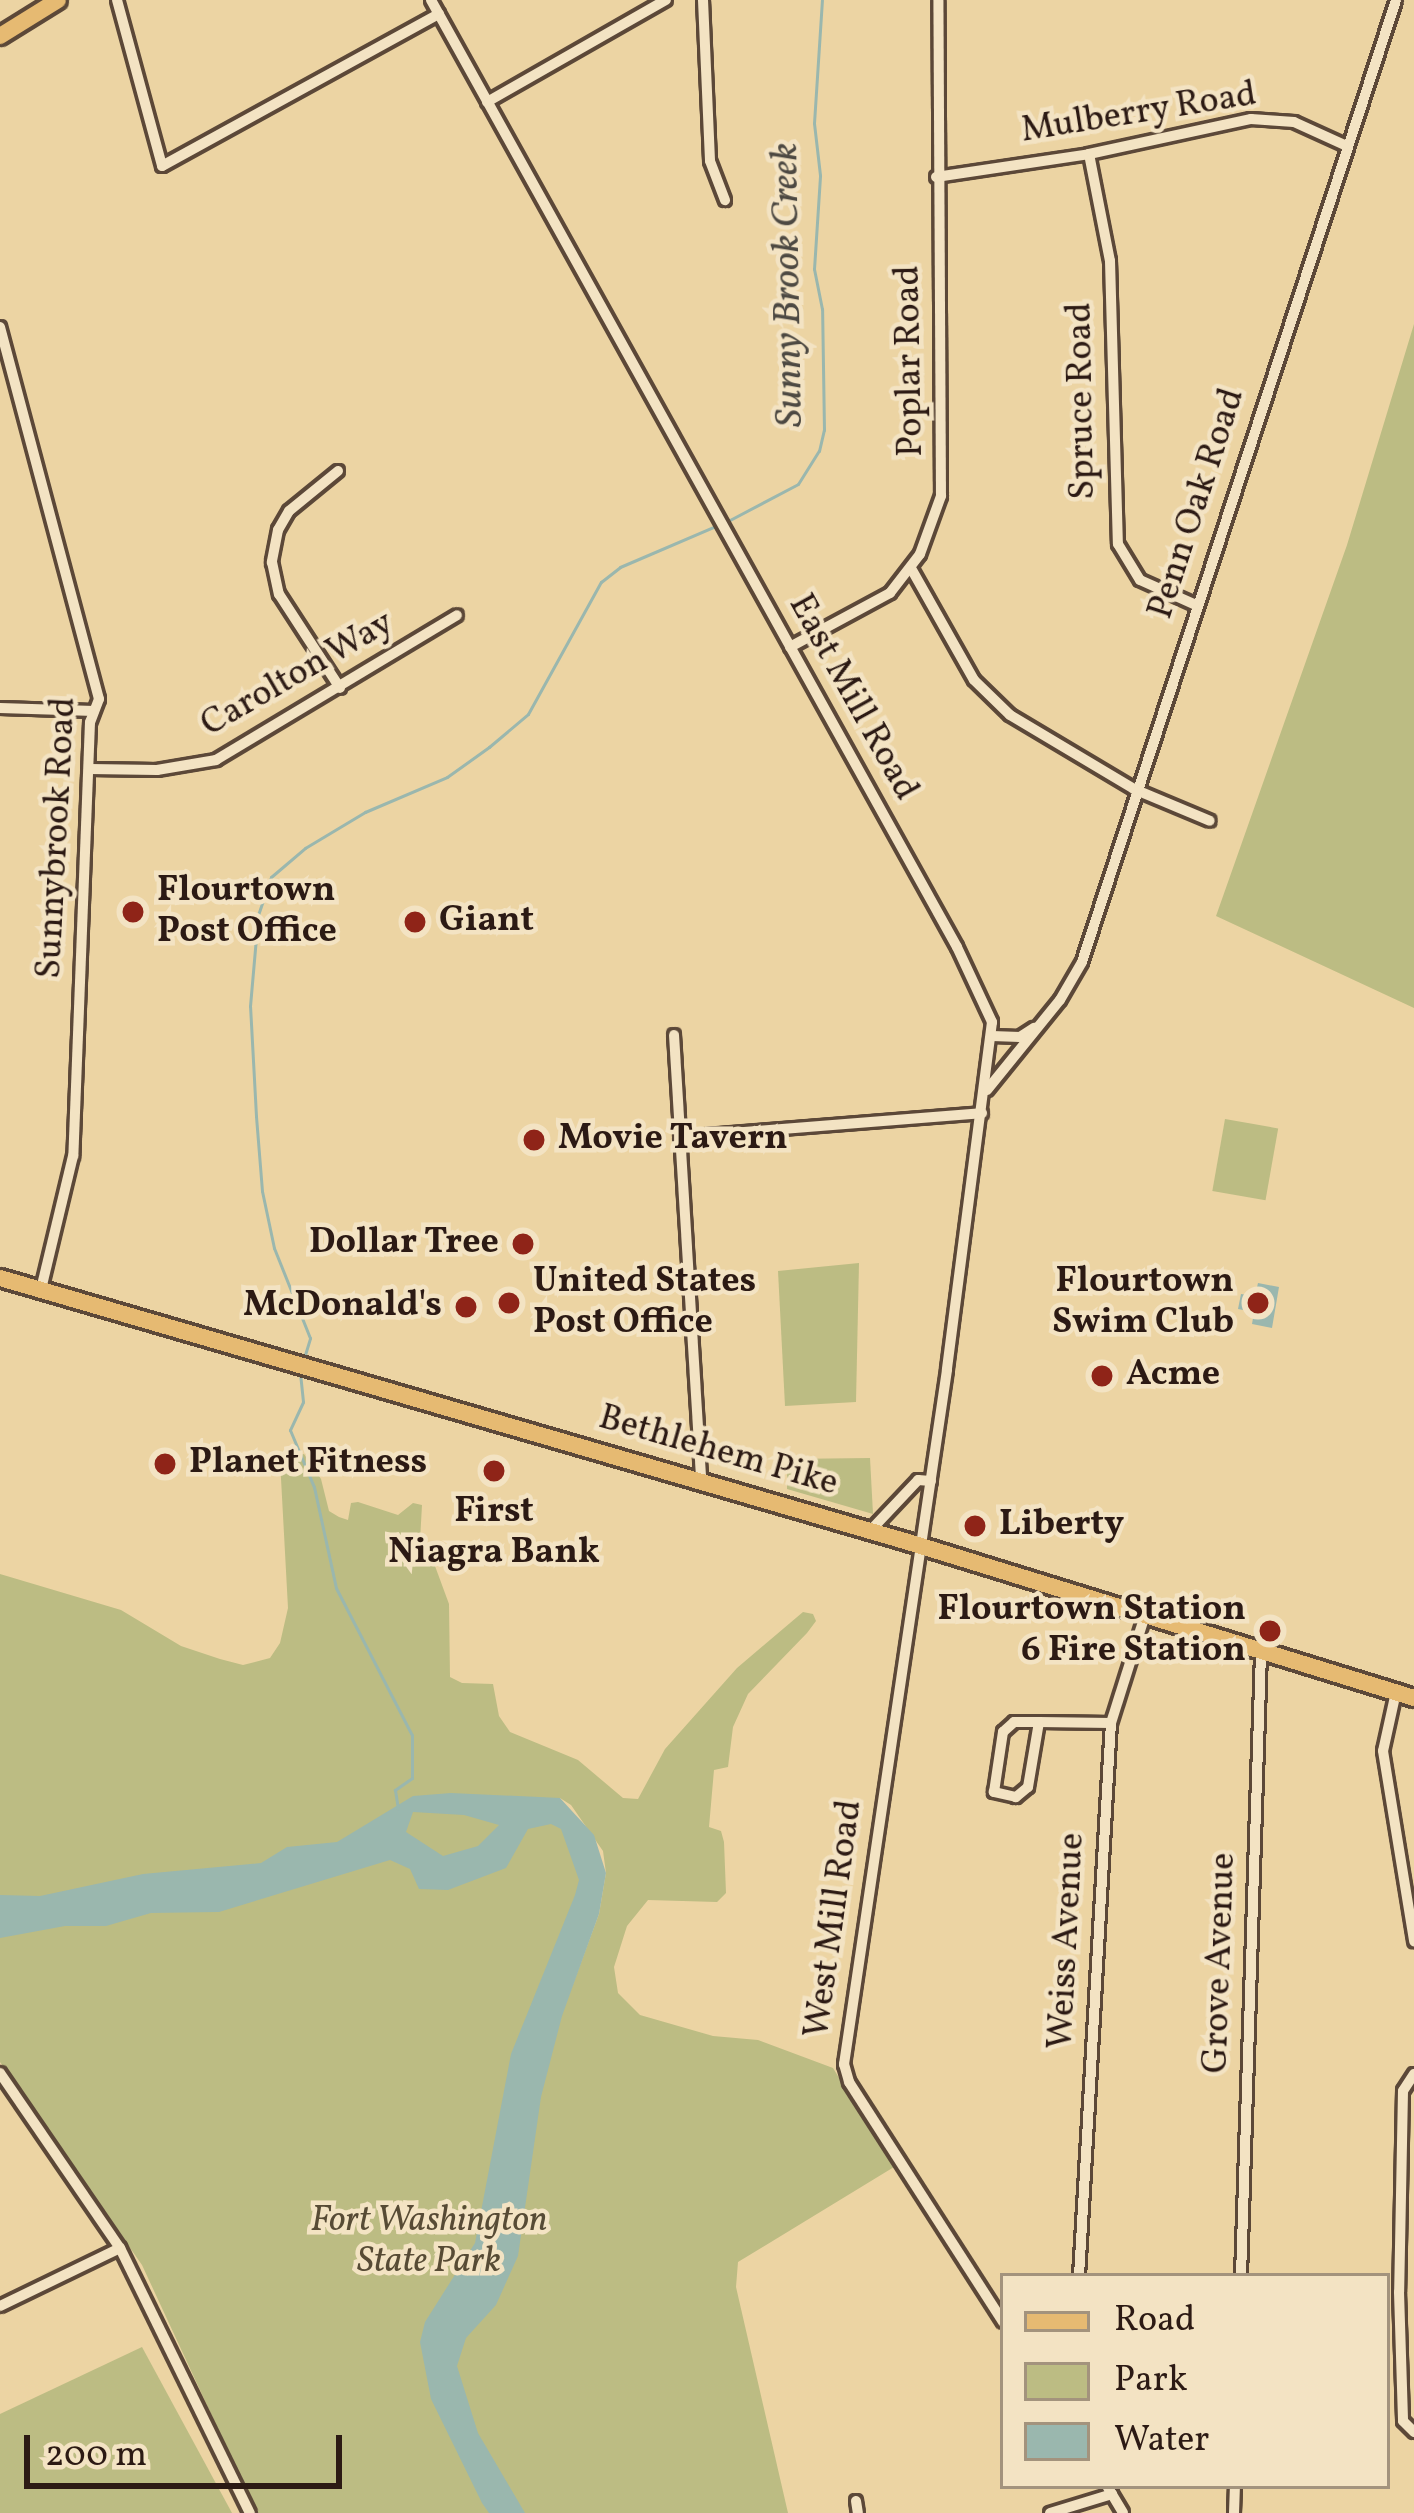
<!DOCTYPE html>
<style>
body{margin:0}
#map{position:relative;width:1414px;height:2513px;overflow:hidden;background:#ecd4a3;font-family:Vollkorn,serif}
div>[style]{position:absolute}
.green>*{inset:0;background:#bcbc83;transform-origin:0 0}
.water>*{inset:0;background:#9ab7ae}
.stream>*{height:3px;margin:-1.5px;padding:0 1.5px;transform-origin:1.5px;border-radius:1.5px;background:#9ab7ae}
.roads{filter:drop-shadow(3px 0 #5c4838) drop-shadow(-3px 0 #5c4838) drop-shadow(0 3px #5c4838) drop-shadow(0 -3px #5c4838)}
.street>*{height:10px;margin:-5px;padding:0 5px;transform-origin:5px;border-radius:5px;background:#f3e3c3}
.primary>*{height:16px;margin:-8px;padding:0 8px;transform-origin:8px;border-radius:8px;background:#e6ba72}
.dots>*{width:33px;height:33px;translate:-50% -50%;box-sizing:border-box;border:6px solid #f3e3c3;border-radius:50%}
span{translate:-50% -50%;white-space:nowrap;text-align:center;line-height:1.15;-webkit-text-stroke:9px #f3e3c3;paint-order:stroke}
.street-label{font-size:36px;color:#2c1a14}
.poi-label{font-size:36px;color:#2c1a14;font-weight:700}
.left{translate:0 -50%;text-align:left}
.right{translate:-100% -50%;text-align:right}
.park-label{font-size:36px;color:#574b35;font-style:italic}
.water-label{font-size:39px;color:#4d4942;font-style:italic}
.legend{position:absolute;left:1000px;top:2273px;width:390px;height:216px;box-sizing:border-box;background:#f3e3c3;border:3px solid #a3937d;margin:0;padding:15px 21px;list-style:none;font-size:36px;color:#2c1a14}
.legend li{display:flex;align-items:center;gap:24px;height:60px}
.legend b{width:60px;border:3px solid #a3937d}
.scale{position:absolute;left:24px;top:2435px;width:318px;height:54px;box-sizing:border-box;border:6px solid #2c1a14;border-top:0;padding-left:15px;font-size:36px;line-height:42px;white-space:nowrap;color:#2c1a14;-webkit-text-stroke:9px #f3e3c3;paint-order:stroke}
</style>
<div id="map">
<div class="green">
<div style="clip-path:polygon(1414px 324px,1414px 1008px,1216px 916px,1347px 545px)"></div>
<div style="left:1225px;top:1119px;width:54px;height:73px;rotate:10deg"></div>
<div style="clip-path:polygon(859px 1263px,856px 1402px,785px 1406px,778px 1271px)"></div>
<div style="clip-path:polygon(evenodd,304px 1454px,321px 1479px,329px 1511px,339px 1517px,348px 1520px,351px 1503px,358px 1502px,398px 1515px,413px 1503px,422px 1505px,420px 1541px,404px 1543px,435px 1566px,449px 1604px,450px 1677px,462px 1683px,493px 1684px,499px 1716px,510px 1732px,578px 1760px,623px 1798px,638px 1799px,665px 1749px,737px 1668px,803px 1612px,813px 1614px,816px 1621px,807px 1633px,748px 1694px,733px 1727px,728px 1767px,714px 1770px,709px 1827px,721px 1831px,724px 1842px,726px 1893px,717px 1902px,648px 1900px,627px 1926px,614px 1967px,618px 1993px,640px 2015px,713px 2036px,758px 2040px,833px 2068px,894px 2167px,738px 2262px,736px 2287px,788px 2513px,257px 2513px,142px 2265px,0 2062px,0 1574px,121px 1610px,181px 1646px,220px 1659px,243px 1665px,270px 1658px,280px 1643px,288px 1608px,280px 1460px,304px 1454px,531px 1798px,560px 1798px,571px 1805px,603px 1851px,606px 1873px,599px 1914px,566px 2003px,595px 1861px,558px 1815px,508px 1799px,531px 1798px)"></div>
<div style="clip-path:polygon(870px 1458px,873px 1514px,787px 1489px,787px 1459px)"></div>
<div style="clip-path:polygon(142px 2347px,232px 2513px,0 2513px,0 2414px)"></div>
</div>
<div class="water">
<div style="clip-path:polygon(1258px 1283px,1279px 1287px,1272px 1328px,1252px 1324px,1254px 1312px,1238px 1309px,1241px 1294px,1255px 1296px)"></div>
<div style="clip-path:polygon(evenodd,451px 1793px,560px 1798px,594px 1835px,606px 1873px,599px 1914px,562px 2016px,541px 2097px,518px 2256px,496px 2305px,466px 2338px,457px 2366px,478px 2433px,525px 2513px,489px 2513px,482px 2503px,431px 2399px,420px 2342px,425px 2322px,475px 2243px,511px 2054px,575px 1895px,579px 1880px,561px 1829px,551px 1824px,528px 1829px,506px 1868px,448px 1890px,419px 1889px,410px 1869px,390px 1860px,219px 1912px,151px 1913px,106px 1926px,65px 1926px,0 1938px,0 1895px,40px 1896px,143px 1874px,261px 1863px,287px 1847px,337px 1842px,413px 1796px,451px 1793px,413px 1812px,464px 1815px,499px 1825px,478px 1846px,443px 1856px,406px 1832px,413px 1812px)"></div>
</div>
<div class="stream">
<div style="left:726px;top:522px;width:81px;rotate:-27.8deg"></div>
<div style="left:798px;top:484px;width:39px;rotate:-58deg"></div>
<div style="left:819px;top:451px;width:22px;rotate:-77deg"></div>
<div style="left:824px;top:430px;width:121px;rotate:-90.9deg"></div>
<div style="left:822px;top:309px;width:41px;rotate:-101.3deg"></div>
<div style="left:814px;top:269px;width:94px;rotate:-86.3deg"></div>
<div style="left:820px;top:175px;width:52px;rotate:-96.6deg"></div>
<div style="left:814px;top:123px;width:123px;rotate:-86.3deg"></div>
<div style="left:304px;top:1358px;width:21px;rotate:-73deg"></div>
<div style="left:310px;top:1338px;width:97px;rotate:-111.8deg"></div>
<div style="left:274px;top:1248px;width:58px;rotate:-101.9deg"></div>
<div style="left:262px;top:1191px;width:75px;rotate:-94.6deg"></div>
<div style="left:256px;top:1116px;width:110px;rotate:-93.1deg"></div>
<div style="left:250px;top:1006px;width:91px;rotate:-85deg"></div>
<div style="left:258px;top:915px;width:40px;rotate:-71.1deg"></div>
<div style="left:271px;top:877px;width:45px;rotate:-40.5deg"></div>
<div style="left:305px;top:848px;width:70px;rotate:-31deg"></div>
<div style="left:365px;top:812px;width:89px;rotate:-23.1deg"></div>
<div style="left:447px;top:777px;width:52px;rotate:-35.5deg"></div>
<div style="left:489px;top:747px;width:51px;rotate:-40.2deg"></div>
<div style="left:528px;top:714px;width:151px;rotate:-61.1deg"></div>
<div style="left:601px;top:582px;width:24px;rotate:-38deg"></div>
<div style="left:620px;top:567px;width:107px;rotate:-23.2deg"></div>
<div style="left:300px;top:1373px;width:29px;rotate:84deg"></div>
<div style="left:303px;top:1402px;width:31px;rotate:115deg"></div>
<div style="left:290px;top:1430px;width:62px;rotate:67.2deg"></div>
<div style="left:314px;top:1487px;width:103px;rotate:77.7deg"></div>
<div style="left:336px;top:1588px;width:165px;rotate:62.7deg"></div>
<div style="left:412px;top:1735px;width:43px;rotate:90deg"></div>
<div style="left:412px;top:1778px;width:21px;rotate:145deg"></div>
<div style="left:395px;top:1790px;width:19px;rotate:81deg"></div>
</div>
<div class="roads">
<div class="street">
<div style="left:117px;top:0;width:172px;rotate:74.8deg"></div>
<div style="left:162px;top:166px;width:316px;rotate:-28.8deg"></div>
<div style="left:431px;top:0;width:1083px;rotate:60.95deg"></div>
<div style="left:957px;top:947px;width:83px;rotate:65deg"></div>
<div style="left:992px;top:1022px;width:351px;rotate:97.4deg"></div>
<div style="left:947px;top:1370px;width:702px;rotate:98.44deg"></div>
<div style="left:844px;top:2064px;width:19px;rotate:74deg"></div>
<div style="left:849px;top:2082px;width:285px;rotate:57.3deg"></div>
<div style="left:703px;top:0;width:161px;rotate:87.5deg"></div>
<div style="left:710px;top:161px;width:42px;rotate:69deg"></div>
<div style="left:487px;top:102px;width:206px;rotate:-29.7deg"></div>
<div style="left:1089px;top:154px;width:109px;rotate:78.9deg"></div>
<div style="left:1110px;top:261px;width:283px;rotate:88.4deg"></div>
<div style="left:1118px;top:544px;width:42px;rotate:58.6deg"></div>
<div style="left:1140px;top:580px;width:61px;rotate:24.1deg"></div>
<div style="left:936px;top:177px;width:155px;rotate:-8.5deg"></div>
<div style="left:1089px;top:154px;width:166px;rotate:-12.2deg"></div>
<div style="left:1251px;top:119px;width:43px;rotate:4deg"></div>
<div style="left:1294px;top:122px;width:58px;rotate:24.4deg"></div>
<div style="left:0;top:327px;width:385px;rotate:75.1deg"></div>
<div style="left:99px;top:699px;width:25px;rotate:111deg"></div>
<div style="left:90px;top:722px;width:434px;rotate:92.2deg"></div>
<div style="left:73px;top:1156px;width:137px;rotate:103.5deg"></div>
<div style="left:338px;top:471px;width:63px;rotate:140.8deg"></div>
<div style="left:289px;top:511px;width:22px;rotate:120deg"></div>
<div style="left:278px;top:530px;width:33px;rotate:101deg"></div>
<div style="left:272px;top:562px;width:33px;rotate:78deg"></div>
<div style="left:279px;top:594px;width:112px;rotate:57deg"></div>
<div style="left:912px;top:570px;width:126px;rotate:60.6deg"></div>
<div style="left:974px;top:680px;width:50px;rotate:44.2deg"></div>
<div style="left:1010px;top:715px;width:144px;rotate:30.8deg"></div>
<div style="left:1134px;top:789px;width:82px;rotate:22.8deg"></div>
<div style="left:790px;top:647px;width:114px;rotate:-28.4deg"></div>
<div style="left:890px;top:593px;width:49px;rotate:-52.4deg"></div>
<div style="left:920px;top:554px;width:62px;rotate:-70.1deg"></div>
<div style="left:941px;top:496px;width:496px;rotate:-90.3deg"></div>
<div style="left:0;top:708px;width:94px;rotate:1.8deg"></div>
<div style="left:90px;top:769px;width:67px;rotate:0.9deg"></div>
<div style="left:157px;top:770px;width:60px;rotate:-9.6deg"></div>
<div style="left:216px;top:760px;width:281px;rotate:-31deg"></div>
<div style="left:674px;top:1035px;width:448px;rotate:86.5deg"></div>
<div style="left:992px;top:1036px;width:28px;rotate:2deg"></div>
<div style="left:1020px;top:1037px;width:17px;rotate:-33deg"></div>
<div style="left:987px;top:1090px;width:116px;rotate:-51deg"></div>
<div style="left:1060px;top:1000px;width:44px;rotate:-59.9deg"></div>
<div style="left:1082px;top:962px;width:1012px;rotate:-71.92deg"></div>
<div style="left:680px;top:1137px;width:303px;rotate:-4.5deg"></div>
<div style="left:870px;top:1531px;width:70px;rotate:-46.7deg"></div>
<div style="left:918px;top:1480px;width:13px;rotate:4deg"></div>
<div style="left:1396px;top:1692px;width:60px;rotate:102.4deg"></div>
<div style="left:1383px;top:1751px;width:193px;rotate:80.7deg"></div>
<div style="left:1039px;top:1722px;width:66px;rotate:99.6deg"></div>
<div style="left:1028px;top:1787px;width:16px;rotate:140deg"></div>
<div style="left:1016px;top:1797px;width:23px;rotate:-167deg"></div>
<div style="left:994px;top:1792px;width:61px;rotate:-81.5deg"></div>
<div style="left:1003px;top:1732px;width:15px;rotate:-42deg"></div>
<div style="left:1014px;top:1722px;width:25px"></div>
<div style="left:1039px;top:1722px;width:72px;rotate:0.8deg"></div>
<div style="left:0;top:2073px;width:212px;rotate:55.6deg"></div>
<div style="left:120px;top:2248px;width:295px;rotate:63.9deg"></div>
<div style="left:1414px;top:2074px;width:20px;rotate:123deg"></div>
<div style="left:1403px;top:2091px;width:201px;rotate:91.1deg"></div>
<div style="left:1399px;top:2292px;width:129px;rotate:88.2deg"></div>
<div style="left:1403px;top:2421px;width:16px;rotate:45deg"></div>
<div style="left:1079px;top:2276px;width:554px;rotate:-86.69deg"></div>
<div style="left:1111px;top:1723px;width:113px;rotate:-72.5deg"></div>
<div style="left:1241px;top:2276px;width:624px;rotate:-88.16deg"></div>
<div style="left:0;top:2306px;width:133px;rotate:-25.8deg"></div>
<div style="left:1107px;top:2486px;width:31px;rotate:59deg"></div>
<div style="left:856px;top:2501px;width:12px;rotate:81deg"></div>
<div style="left:1050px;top:2513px;width:65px;rotate:-17deg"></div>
<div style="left:1234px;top:2513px;width:27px;rotate:-88deg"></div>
</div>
<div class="primary">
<div style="left:0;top:36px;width:68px;rotate:-31.8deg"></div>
<div style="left:0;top:1278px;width:946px;rotate:16.21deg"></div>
<div style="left:908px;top:1542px;width:530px;rotate:17.13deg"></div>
</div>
</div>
<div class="dots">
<div style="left:133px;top:912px;background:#8f2418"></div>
<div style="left:415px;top:922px;background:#8f2418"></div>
<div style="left:534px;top:1140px;background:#8f2418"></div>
<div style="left:523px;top:1244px;background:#8f2418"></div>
<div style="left:509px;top:1303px;background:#8f2418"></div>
<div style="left:1258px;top:1303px;background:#8f2418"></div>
<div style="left:466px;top:1307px;background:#8f2418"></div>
<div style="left:1102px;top:1376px;background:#8f2418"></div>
<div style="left:165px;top:1464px;background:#8f2418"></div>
<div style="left:494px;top:1471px;background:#8f2418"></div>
<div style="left:975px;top:1526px;background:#8f2418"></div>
<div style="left:1270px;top:1631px;background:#8f2418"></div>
</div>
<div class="street-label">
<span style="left:1139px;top:114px;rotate:-9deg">Mulberry Road</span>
<span style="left:911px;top:361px;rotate:-91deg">Poplar Road</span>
<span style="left:1083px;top:401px;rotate:-91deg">Spruce Road</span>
<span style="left:1198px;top:504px;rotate:-72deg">Penn Oak Road</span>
<span style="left:298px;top:675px;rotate:-30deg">Carolton Way</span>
<span style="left:852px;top:698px;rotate:61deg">East Mill Road</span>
<span style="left:58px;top:838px;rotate:-87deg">Sunnybrook Road</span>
<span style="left:718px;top:1452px;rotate:16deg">Bethlehem Pike</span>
<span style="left:835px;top:1919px;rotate:-82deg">West Mill Road</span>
<span style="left:1068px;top:1941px;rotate:-87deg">Weiss Avenue</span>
<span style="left:1221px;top:1963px;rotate:-88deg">Grove Avenue</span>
</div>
<div class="poi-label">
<span class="left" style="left:157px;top:912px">Flourtown<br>Post Office</span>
<span class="left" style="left:439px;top:922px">Giant</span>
<span class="left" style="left:558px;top:1140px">Movie Tavern</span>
<span class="right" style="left:499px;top:1244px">Dollar Tree</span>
<span class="left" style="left:533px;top:1303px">United States<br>Post Office</span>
<span class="right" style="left:1234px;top:1303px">Flourtown<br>Swim Club</span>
<span class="right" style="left:442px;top:1307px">McDonald's</span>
<span class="left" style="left:1126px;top:1376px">Acme</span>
<span class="left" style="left:189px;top:1464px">Planet Fitness</span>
<span style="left:494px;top:1533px">First<br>Niagra Bank</span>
<span class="left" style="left:999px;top:1526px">Liberty</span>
<span class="right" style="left:1246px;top:1631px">Flourtown Station<br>6 Fire Station</span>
</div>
<div class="park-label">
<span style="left:429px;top:2242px">Fort Washington<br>State Park</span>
</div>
<div class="water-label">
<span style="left:789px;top:285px;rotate:-91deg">Sunny Brook Creek</span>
</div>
<ul class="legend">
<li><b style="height:15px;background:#e6ba72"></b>Road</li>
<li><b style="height:33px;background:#bcbc83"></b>Park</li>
<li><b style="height:33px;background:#9ab7ae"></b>Water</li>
</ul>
<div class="scale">200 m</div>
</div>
